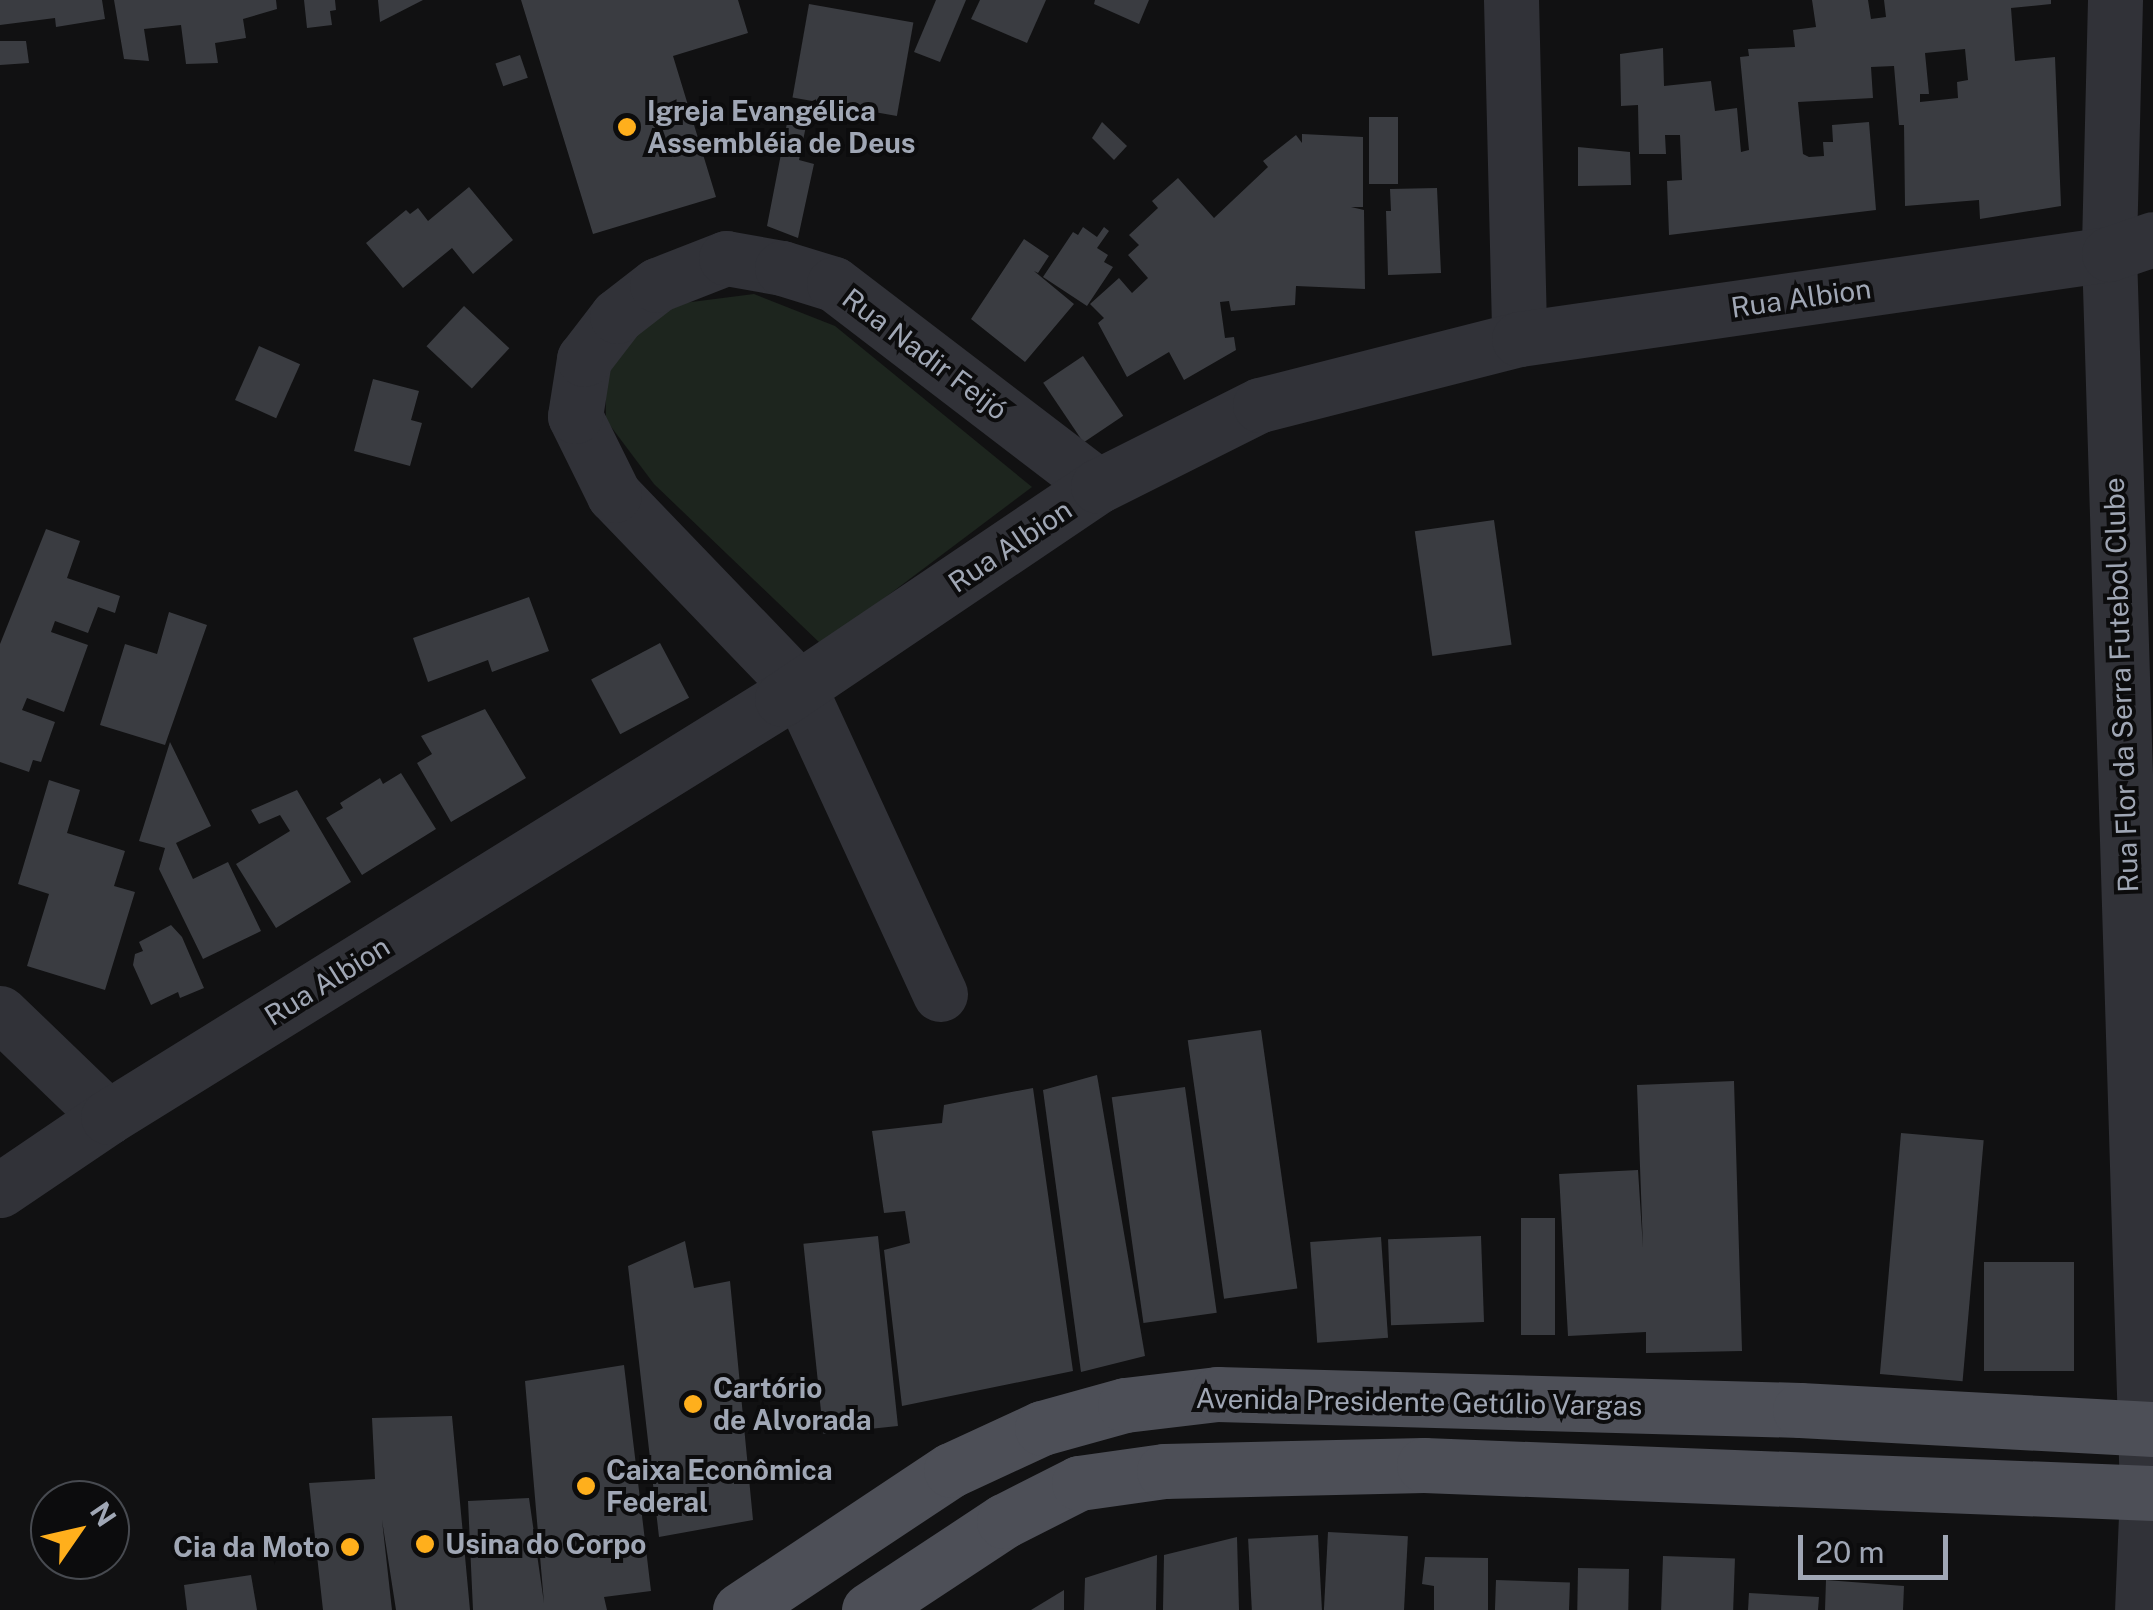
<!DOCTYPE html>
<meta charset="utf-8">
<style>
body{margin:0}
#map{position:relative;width:2153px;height:1610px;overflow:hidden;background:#111112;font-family:"Public Sans",sans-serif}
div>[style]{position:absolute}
.green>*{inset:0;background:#1d251e}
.building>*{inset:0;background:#3a3c41;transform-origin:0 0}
.minor>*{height:55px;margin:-27.5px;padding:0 27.5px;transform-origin:27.5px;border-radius:27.5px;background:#313238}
.major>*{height:55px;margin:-27.5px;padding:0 27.5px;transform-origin:27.5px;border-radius:27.5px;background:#4d4f57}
.dots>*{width:28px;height:28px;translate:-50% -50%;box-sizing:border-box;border:5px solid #0c0c0d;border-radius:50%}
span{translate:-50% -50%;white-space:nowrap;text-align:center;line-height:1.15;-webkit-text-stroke:8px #0c0c0d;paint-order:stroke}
.poi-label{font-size:28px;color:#a0a7b5;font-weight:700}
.left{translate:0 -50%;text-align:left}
.right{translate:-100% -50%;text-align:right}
.street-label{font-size:28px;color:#a0a7b5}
.north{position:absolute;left:30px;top:1480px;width:100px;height:100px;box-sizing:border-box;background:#0c0c0d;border:2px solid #474a50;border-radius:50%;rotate:56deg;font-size:28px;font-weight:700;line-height:40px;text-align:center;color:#a0a7b5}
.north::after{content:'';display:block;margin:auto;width:35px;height:45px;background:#ffaf1c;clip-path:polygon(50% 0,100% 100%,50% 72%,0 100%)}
.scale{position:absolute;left:1798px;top:1535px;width:150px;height:45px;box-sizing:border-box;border:5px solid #a0a7b5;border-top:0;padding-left:12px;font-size:30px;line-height:35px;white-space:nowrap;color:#a0a7b5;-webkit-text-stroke:8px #0c0c0d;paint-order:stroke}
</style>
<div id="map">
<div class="green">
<div style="clip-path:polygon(754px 294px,835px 326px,1032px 487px,822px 645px,654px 484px,606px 420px,605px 356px,668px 305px)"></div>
</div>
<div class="building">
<div style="clip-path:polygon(0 0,102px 0,105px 19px,56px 27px,55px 18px,0 25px)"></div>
<div style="clip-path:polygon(114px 0,276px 0,277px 9px,243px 19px,246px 38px,215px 43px,218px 63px,186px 64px,181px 25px,144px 29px,149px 61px,124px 59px)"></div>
<div style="clip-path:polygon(304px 0,335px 0,336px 10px,330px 11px,332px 25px,307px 28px)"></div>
<div style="clip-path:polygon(378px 0,423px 0,380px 22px)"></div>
<div style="clip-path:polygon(521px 0,738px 0,748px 33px,673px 56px,716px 197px,593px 234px)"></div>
<div style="clip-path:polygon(936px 0,966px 0,940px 62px,914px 52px)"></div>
<div style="clip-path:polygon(980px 0,1046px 0,1027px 43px,971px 19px)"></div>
<div style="clip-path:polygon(1095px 0,1149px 0,1139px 24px,1094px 4px)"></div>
<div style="clip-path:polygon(evenodd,1812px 0,1868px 0,1871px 19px,1886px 17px,1884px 0,2051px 0,2051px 4px,2011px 8px,2015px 61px,2055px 57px,2061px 206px,1980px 219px,1979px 200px,1905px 206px,1904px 125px,1899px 125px,1894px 66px,1871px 67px,1873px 98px,1798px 102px,1803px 154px,1809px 157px,1824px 156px,1823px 142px,1833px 142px,1832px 125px,1869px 122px,1876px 210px,1669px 235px,1667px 181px,1682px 180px,1680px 135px,1665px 135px,1666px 154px,1639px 154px,1638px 105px,1621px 106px,1620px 54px,1663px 48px,1664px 86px,1711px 81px,1715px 111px,1737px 108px,1741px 152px,1749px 150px,1740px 57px,1749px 56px,1748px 49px,1795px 47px,1793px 30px,1816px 27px,1812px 0,1965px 49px,1968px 80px,1957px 82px,1958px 98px,1920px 102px,1920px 94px,1929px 94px,1925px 53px,1965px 49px)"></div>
<div style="left:809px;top:4px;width:106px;height:95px;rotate:10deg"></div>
<div style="clip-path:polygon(0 41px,26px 41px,29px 63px,0 65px)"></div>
<div style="left:520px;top:55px;width:24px;height:26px;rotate:71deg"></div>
<div style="left:1369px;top:117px;width:29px;height:67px"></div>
<div style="clip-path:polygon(1102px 122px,1127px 146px,1114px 160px,1092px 138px)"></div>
<div style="clip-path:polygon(787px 123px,806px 126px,799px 160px,814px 164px,798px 238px,767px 226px)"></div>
<div style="clip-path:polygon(1302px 134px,1363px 137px,1363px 207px,1351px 207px,1364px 210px,1365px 289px,1296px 286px,1295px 305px,1231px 311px,1229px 301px,1220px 302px,1225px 338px,1234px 337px,1236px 350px,1184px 380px,1169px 352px,1127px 377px,1098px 323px,1104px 318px,1090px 304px,1119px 278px,1132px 293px,1148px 278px,1128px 255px,1139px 245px,1129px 235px,1158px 208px,1152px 201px,1178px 178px,1214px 218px,1268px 167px,1263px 161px,1296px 135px,1302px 143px)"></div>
<div style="clip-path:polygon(1578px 147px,1630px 152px,1631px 185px,1578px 186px)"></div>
<div style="clip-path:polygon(469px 187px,513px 240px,473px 274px,452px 248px,403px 288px,366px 243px,406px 210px,410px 214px,418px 208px,428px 221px)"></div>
<div style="clip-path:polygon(1437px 188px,1441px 273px,1388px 275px,1386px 211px,1391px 211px,1390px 189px)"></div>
<div style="clip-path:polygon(1083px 227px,1097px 237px,1104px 227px,1109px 231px,1097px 248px,1108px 255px,1104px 262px,1113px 267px,1087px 306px,1043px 277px,1073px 232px,1078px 235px)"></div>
<div style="clip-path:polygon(1024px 239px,1049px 256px,1038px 273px,1034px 271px,1074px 304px,1025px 362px,971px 319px)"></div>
<div style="left:464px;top:306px;width:62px;height:55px;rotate:43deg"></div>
<div style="left:259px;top:346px;width:45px;height:59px;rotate:24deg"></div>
<div style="left:1083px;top:356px;width:72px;height:48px;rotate:56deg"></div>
<div style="clip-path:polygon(373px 379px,419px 391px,411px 420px,422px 423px,410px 466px,354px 451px)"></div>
<div style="left:1494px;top:520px;width:126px;height:80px;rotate:82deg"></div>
<div style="clip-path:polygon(46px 529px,80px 541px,67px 578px,120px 596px,115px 613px,98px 607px,88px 633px,55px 621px,51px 632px,88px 645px,64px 712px,27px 698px,22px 710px,55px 722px,41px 762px,33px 760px,29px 772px,0 762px,0 644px)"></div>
<div style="clip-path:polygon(529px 597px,549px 651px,492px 672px,488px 660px,428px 682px,413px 638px)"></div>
<div style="clip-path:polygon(169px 612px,207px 625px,165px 745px,100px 725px,125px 644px,157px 654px)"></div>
<div style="left:660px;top:643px;width:62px;height:78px;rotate:62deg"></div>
<div style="clip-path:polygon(485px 709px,526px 778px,451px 822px,417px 763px,432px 754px,421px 736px)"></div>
<div style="clip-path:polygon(170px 742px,211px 826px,176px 843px,193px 879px,228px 862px,261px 931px,203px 959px,159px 869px,165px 848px,139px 841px)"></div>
<div style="clip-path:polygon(401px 773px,436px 829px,362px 875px,326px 818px,343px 808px,340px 803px,380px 778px,383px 784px)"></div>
<div style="clip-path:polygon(49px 780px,80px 790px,67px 833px,125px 851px,114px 886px,135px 892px,105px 990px,27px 966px,49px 894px,18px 884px)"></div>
<div style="clip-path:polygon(297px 790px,351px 882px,276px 928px,236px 864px,290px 831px,280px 815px,259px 824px,251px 810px)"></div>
<div style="clip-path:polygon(171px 925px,182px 937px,204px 988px,180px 998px,178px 992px,151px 1005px,133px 965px,135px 954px,143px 951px,139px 942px)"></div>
<div style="left:1261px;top:1030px;width:261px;height:74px;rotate:82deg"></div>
<div style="clip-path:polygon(1097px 1075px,1145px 1356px,1081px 1372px,1043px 1090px)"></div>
<div style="clip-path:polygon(1734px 1081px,1742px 1351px,1646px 1353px,1646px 1332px,1568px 1336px,1559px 1174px,1638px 1170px,1643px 1248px,1637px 1085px)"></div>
<div style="left:1185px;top:1087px;width:228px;height:74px;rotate:82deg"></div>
<div style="clip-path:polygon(1033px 1088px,1073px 1371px,902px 1406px,884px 1250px,910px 1243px,905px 1211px,884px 1213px,872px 1131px,942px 1123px,944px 1105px)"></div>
<div style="left:1901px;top:1133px;width:83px;height:242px;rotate:5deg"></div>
<div style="left:1521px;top:1218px;width:34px;height:117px"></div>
<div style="left:878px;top:1236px;width:191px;height:75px;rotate:84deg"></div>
<div style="left:1481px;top:1236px;width:86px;height:93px;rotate:88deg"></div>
<div style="left:1381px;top:1237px;width:101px;height:71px;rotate:86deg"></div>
<div style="clip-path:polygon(685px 1241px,694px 1288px,730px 1281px,753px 1520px,659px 1537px,628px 1266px)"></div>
<div style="left:2074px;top:1262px;width:109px;height:90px;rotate:90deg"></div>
<div style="clip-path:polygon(624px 1365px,651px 1591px,604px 1597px,607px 1610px,473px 1610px,468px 1501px,529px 1498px,544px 1603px,525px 1381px)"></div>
<div style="clip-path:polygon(452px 1416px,470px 1610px,396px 1610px,382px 1520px,392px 1610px,323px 1610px,309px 1483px,375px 1479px,372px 1418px)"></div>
<div style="left:1328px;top:1532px;width:80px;height:78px;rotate:3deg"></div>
<div style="left:1318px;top:1535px;width:75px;height:70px;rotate:87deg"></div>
<div style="clip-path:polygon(1237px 1537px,1239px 1610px,1163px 1610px,1164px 1555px)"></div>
<div style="clip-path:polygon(1157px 1555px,1156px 1610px,1084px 1610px,1085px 1578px)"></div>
<div style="left:1663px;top:1556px;width:72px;height:54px;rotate:2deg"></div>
<div style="clip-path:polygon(1425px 1557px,1488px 1558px,1488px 1610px,1434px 1610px,1434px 1586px,1422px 1584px)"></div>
<div style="left:1578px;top:1568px;width:51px;height:42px;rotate:1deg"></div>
<div style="clip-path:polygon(251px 1575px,257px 1610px,187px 1610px,184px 1585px)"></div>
<div style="left:1496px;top:1580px;width:74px;height:30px;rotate:2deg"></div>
<div style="clip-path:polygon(1826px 1580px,1904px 1586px,1903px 1610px,1825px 1610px)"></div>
<div style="clip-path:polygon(1064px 1590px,1064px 1610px,1031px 1610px)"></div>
<div style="clip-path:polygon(1749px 1593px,1819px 1597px,1818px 1610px,1748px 1610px)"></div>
</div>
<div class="minor">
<div style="left:1511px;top:0;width:339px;rotate:88.6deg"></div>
<div style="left:2115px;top:0;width:254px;rotate:91.4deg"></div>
<div style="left:2109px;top:254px;width:1239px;rotate:88.24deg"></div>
<div style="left:2147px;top:1492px;width:118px;rotate:92.4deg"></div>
<div style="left:940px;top:994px;width:338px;rotate:-114.7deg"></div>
<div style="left:799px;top:687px;width:267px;rotate:-133.9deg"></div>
<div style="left:614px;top:495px;width:88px;rotate:-116.3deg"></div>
<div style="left:575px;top:416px;width:58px;rotate:-81deg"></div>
<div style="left:584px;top:359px;width:54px;rotate:-52.5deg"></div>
<div style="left:617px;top:316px;width:51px;rotate:-37.8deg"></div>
<div style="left:657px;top:285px;width:74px;rotate:-21.4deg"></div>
<div style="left:726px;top:258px;width:57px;rotate:10.1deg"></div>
<div style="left:782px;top:268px;width:54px;rotate:17.1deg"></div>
<div style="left:834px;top:284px;width:332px;rotate:37.4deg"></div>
<div style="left:0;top:1013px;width:150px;rotate:43.9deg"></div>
<div style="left:0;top:1190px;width:130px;rotate:-34.1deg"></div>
<div style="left:108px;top:1117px;width:793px;rotate:-31.81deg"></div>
<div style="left:782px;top:699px;width:381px;rotate:-34deg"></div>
<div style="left:1098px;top:486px;width:181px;rotate:-26.6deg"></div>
<div style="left:1260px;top:405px;width:267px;rotate:-14.3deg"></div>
<div style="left:1519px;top:339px;width:596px;rotate:-8.2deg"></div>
<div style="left:2109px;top:254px;width:46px;rotate:-18.8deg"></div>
</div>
<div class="major">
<div style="left:740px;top:1610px;width:253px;rotate:-33.6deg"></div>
<div style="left:951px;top:1470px;width:100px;rotate:-24.8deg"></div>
<div style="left:1042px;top:1428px;width:86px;rotate:-15.5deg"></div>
<div style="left:1125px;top:1405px;width:93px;rotate:-6.8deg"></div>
<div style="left:1217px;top:1394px;width:583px;rotate:1.57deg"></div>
<div style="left:1800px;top:1410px;width:354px;rotate:3.1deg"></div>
<div style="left:869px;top:1610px;width:162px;rotate:-33.4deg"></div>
<div style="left:1004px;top:1521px;width:84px;rotate:-26.9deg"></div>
<div style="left:1079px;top:1483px;width:86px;rotate:-8deg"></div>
<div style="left:1164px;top:1471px;width:260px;rotate:-1.3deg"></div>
<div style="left:1424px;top:1465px;width:730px;rotate:2.2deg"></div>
</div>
<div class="dots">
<div style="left:627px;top:127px;background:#ffaf1c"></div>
<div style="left:693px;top:1404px;background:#ffaf1c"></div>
<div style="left:586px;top:1486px;background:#ffaf1c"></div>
<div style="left:425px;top:1544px;background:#ffaf1c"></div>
<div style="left:350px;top:1547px;background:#ffaf1c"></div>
</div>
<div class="poi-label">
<span class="left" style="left:647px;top:127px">Igreja Evangélica<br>Assembléia de Deus</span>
<span class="left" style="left:713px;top:1404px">Cartório<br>de Alvorada</span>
<span class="left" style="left:606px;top:1486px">Caixa Econômica<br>Federal</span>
<span class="left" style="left:445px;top:1544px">Usina do Corpo</span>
<span class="right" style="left:330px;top:1547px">Cia da Moto</span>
</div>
<div class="street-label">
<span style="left:1801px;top:298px;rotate:-8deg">Rua Albion</span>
<span style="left:925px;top:354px;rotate:37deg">Rua Nadir Feijó</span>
<span style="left:1010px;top:546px;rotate:-34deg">Rua Albion</span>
<span style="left:2121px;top:685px;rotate:-92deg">Rua Flor da Serra Futebol Clube</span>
<span style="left:327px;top:981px;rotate:-32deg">Rua Albion</span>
<span style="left:1419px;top:1402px;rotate:1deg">Avenida Presidente Getúlio Vargas</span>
</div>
<div class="north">N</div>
<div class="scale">20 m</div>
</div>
